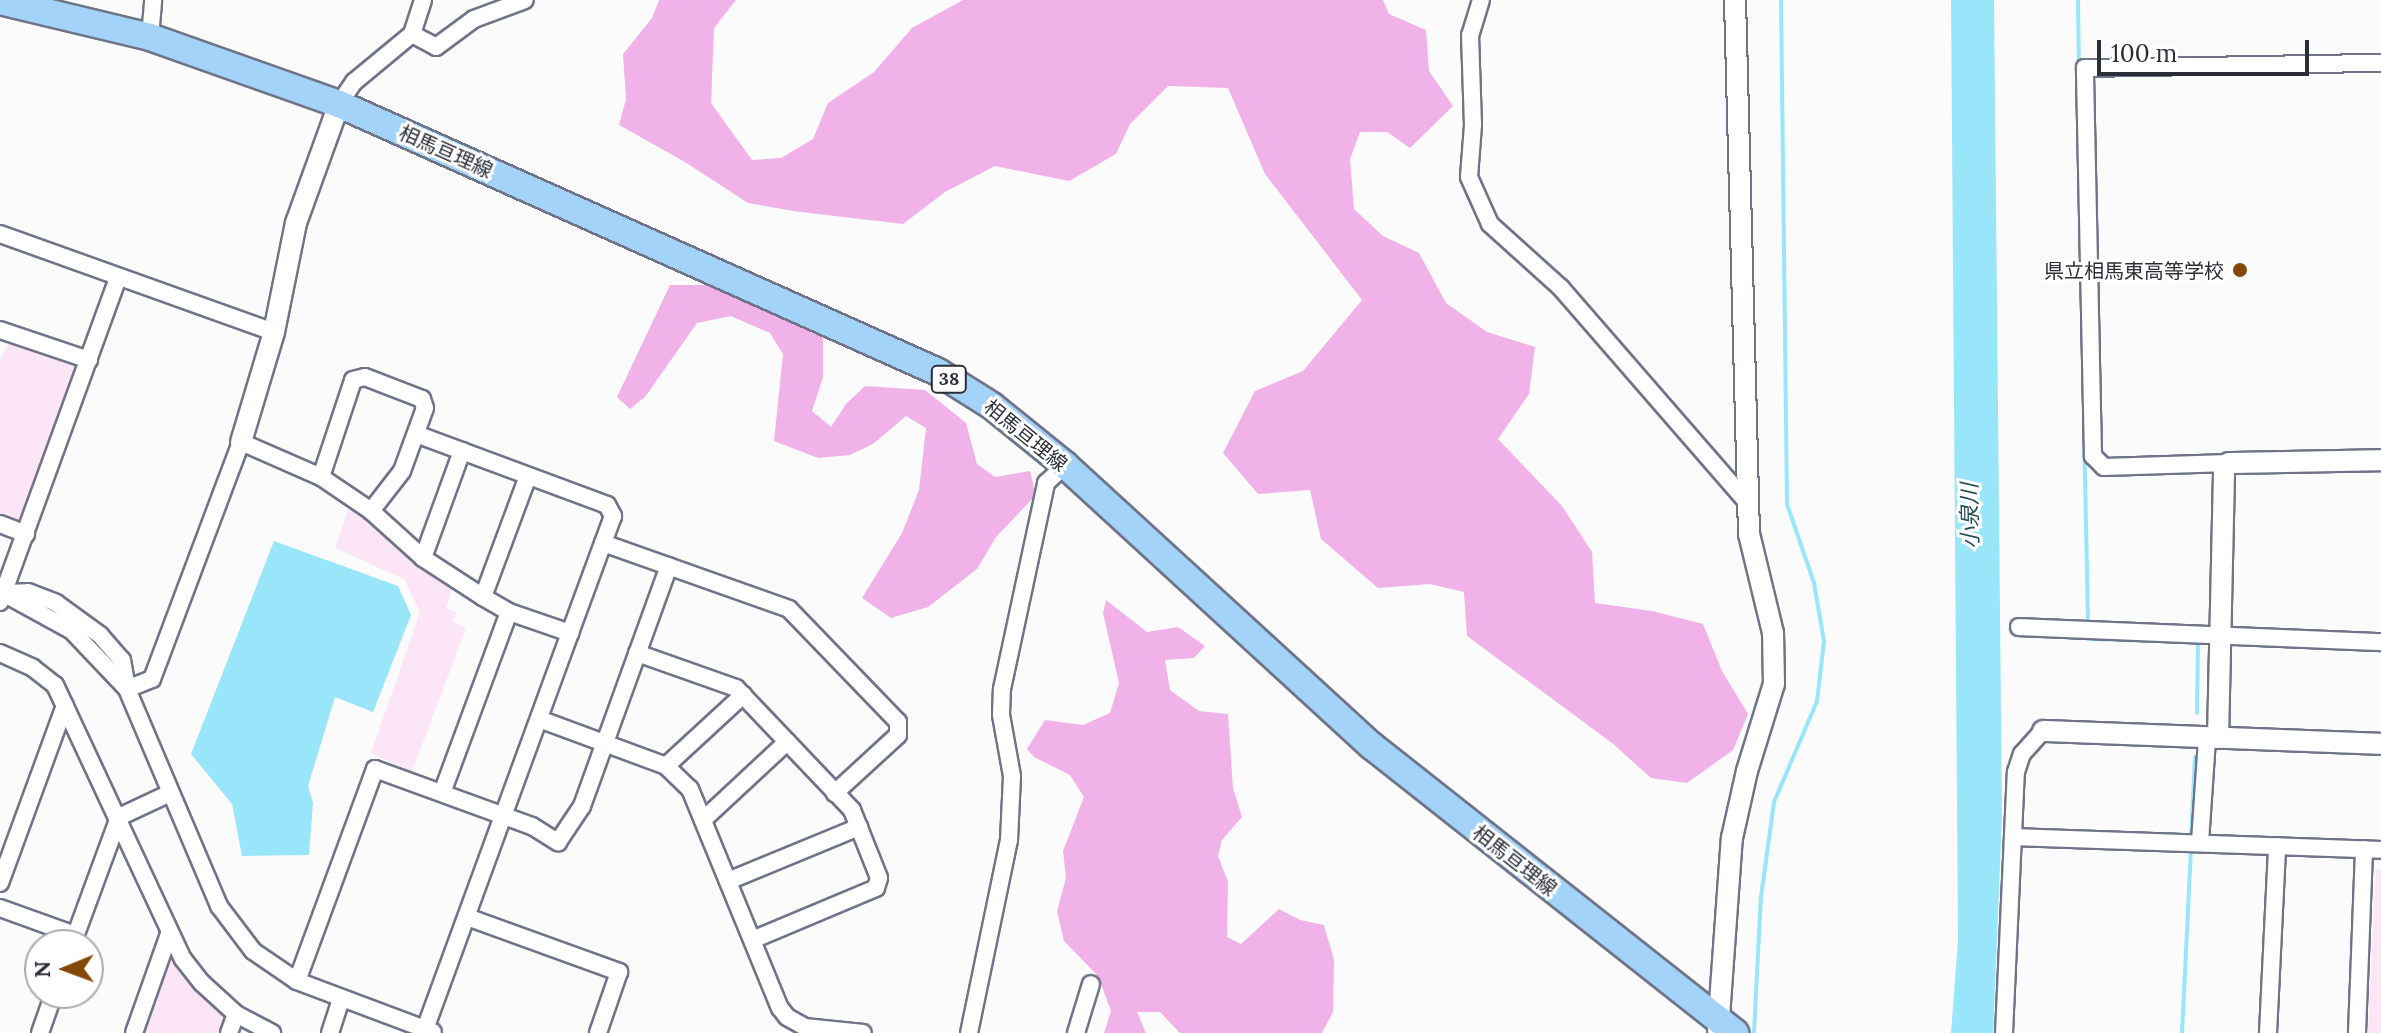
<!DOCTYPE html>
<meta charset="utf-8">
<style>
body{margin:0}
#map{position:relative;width:2381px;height:1033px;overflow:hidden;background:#fbfbfb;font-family:Lora,"Noto Sans JP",serif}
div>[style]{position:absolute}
.green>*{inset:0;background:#fbe5f7}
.forest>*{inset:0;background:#f0b2e8}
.water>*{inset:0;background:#99e6fa}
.stream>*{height:4px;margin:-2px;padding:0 2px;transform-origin:2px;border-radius:2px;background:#99e6fa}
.roads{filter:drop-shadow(2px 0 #6f7488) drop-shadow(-2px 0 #6f7488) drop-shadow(0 2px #6f7488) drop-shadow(0 -2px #6f7488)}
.minor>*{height:16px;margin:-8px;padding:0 8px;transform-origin:8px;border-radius:8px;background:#fff}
.tertiary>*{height:20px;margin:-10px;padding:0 10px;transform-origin:10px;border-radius:10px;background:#fff}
.primary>*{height:26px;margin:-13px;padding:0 13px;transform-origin:13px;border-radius:13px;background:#a3d3f9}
.dots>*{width:22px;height:22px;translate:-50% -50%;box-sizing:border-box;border:4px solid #fff;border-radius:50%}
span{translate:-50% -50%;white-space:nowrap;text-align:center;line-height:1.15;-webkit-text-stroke:6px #fff;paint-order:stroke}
.shield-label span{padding:2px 6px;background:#fff;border:2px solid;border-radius:6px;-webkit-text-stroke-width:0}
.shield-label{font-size:18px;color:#2c2e37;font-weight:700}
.street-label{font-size:20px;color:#2c2e37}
.poi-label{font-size:20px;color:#2c2e37}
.right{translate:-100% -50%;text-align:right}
.water-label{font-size:22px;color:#214e59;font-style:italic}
.north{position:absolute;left:24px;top:929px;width:80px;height:80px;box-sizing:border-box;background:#fff;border:2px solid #ababaf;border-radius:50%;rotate:269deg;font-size:22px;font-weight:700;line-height:32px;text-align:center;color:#2c2e37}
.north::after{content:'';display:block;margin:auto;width:28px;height:36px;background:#864809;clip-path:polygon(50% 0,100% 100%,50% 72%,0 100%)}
.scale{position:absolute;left:2097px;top:40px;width:212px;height:36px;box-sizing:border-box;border:4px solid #2c2e37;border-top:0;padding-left:10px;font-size:24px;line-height:28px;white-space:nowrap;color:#2c2e37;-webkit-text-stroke:6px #fff;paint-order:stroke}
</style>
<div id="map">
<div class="green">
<div style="clip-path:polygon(11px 339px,74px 364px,77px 369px,23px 522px,16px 522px,0 517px,0 360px)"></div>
<div style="clip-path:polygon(350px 505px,452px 588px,446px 609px,456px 612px,453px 622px,466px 628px,412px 772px,371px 753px,420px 612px,404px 579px,335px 548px)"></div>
<div style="clip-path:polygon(2376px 869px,2381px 869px,2381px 1033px,2368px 1033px)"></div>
<div style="clip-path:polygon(173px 958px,226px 1017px,221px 1033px,141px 1033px,167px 959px)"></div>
</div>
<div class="forest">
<div style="clip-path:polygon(659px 0,736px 0,714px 28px,711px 103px,752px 160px,781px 158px,813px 139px,828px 103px,874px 72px,912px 28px,963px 0,1383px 0,1389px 14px,1426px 30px,1429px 71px,1453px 106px,1410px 148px,1387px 132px,1360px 132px,1350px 159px,1354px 209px,1383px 236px,1419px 253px,1446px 303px,1487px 332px,1535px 347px,1529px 394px,1498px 439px,1562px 506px,1592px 552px,1595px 603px,1652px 611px,1703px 624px,1722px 671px,1748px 714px,1733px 750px,1687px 783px,1651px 778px,1612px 743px,1467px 636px,1464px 592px,1430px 584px,1378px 588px,1321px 539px,1310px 490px,1258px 494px,1223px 453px,1255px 391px,1303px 371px,1362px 300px,1265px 174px,1228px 88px,1168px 86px,1130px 124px,1116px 154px,1069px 181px,995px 166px,945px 192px,903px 224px,793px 211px,748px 203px,685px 162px,619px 125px,626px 99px,623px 54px,652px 18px)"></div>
<div style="clip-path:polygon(670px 285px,716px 285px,823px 338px,823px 377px,812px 411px,831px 427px,846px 404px,865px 386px,925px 390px,966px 423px,977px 464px,995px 477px,1030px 471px,1036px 495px,996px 537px,977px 569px,928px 607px,891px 618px,862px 598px,902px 533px,919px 490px,926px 428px,906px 416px,873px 444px,850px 455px,818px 458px,774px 441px,783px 354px,770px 333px,731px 316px,697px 323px,645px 397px,630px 409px,617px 397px)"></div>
<div style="clip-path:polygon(1106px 600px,1147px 632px,1178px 627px,1205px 646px,1194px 658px,1165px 660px,1170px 690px,1199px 711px,1228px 714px,1233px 788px,1242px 817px,1222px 840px,1218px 856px,1228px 882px,1227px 937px,1241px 944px,1279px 909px,1300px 920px,1324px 925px,1334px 960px,1333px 1012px,1322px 1033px,1180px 1033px,1160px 1012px,1137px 1012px,1146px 1033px,1104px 1033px,1111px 1011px,1098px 976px,1064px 941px,1057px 911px,1066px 878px,1063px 851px,1084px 797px,1070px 775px,1034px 757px,1027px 749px,1045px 720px,1083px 725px,1110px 713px,1119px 683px,1103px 613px)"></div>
</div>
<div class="water">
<div style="clip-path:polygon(1951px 0,1994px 0,2002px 817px,1993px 1033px,1951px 1033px,1958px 940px)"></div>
<div style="clip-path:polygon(274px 541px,398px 586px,411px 615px,373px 712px,335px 697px,308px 786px,313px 803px,309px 855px,242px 856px,232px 804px,191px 754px)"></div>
</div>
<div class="stream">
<div style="left:2078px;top:0;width:68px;rotate:89.2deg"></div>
<div style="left:2084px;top:429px;width:195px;rotate:88.8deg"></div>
<div style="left:2088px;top:633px;width:6px;rotate:90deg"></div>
<div style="left:2088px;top:639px;width:69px;rotate:1.7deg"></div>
<div style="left:2197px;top:713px;width:71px;rotate:-89.2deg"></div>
<div style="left:2191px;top:839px;width:82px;rotate:-87.2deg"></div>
<div style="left:1754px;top:1033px;width:136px;rotate:-87.1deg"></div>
<div style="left:1761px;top:897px;width:96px;rotate:-82.2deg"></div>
<div style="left:1774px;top:802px;width:110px;rotate:-66.9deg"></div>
<div style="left:1817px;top:701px;width:60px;rotate:-83.3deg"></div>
<div style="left:1824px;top:641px;width:59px;rotate:-99.8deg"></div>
<div style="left:1814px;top:583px;width:83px;rotate:-108.9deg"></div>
<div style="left:1787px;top:504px;width:504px;rotate:-90.68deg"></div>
<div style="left:2182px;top:1033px;width:185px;rotate:-87.2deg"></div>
</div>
<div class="roads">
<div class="minor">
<div style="left:1481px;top:0;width:37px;rotate:107deg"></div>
<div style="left:1470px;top:35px;width:90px;rotate:88.1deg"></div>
<div style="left:1473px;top:125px;width:52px;rotate:94.4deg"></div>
<div style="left:1469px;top:177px;width:51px;rotate:65.9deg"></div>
<div style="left:1490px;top:224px;width:96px;rotate:42deg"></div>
<div style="left:1561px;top:288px;width:286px;rotate:49deg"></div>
<div style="left:412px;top:34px;width:36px;rotate:-72deg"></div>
<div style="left:150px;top:37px;width:37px;rotate:-85deg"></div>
<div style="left:339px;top:104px;width:27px;rotate:-56deg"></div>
<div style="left:354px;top:82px;width:75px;rotate:-39.6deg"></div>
<div style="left:412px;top:34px;width:27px;rotate:28deg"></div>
<div style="left:436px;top:47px;width:47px;rotate:-36.4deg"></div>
<div style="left:474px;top:19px;width:54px;rotate:-20.4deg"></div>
<div style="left:0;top:234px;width:291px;rotate:19.7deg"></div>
<div style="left:0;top:330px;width:94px;rotate:18.6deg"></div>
<div style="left:416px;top:434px;width:204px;rotate:20.4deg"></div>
<div style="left:607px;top:505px;width:13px;rotate:61deg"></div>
<div style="left:613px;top:516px;width:125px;rotate:110.2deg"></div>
<div style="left:2229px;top:463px;width:125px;rotate:178.2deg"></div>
<div style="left:2104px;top:467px;width:16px;rotate:-135deg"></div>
<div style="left:2093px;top:456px;width:388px;rotate:-91.2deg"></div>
<div style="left:2085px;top:68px;width:296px;rotate:-1deg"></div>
<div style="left:321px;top:477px;width:102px;rotate:-71.7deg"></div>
<div style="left:353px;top:380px;width:12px;rotate:-14deg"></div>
<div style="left:365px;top:377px;width:61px;rotate:21.1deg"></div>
<div style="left:422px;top:399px;width:9px;rotate:72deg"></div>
<div style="left:425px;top:408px;width:67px;rotate:110.1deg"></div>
<div style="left:402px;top:471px;width:51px;rotate:127.8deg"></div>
<div style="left:0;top:524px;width:28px;rotate:21deg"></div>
<div style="left:603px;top:543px;width:197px;rotate:19.5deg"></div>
<div style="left:789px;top:609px;width:157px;rotate:46deg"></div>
<div style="left:898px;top:722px;width:13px;rotate:90deg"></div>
<div style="left:898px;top:735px;width:86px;rotate:137.4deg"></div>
<div style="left:423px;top:558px;width:114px;rotate:-70deg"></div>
<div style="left:0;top:589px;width:6px;rotate:45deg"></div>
<div style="left:4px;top:593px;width:24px;rotate:-2deg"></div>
<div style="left:28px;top:592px;width:30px;rotate:21deg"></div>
<div style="left:56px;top:603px;width:54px;rotate:36deg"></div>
<div style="left:100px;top:635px;width:33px;rotate:49deg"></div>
<div style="left:122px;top:660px;width:29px;rotate:80deg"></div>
<div style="left:127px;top:689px;width:236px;rotate:67deg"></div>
<div style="left:219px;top:906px;width:56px;rotate:52.9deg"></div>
<div style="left:253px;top:951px;width:53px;rotate:34.3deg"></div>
<div style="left:297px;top:981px;width:145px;rotate:20.6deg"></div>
<div style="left:3px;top:593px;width:79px;rotate:28.8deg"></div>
<div style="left:72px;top:631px;width:79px;rotate:46.5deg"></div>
<div style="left:483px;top:597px;width:129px;rotate:-69.6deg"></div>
<div style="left:0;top:602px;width:346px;rotate:-70deg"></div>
<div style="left:2019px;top:627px;width:362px;rotate:2.4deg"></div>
<div style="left:0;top:653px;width:36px;rotate:24deg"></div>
<div style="left:33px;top:668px;width:28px;rotate:38deg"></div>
<div style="left:55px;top:685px;width:302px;rotate:65deg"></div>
<div style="left:183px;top:959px;width:31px;rotate:52deg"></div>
<div style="left:202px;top:983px;width:46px;rotate:42.4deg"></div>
<div style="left:236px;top:1014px;width:41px;rotate:27.8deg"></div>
<div style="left:637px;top:653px;width:105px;rotate:19.5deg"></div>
<div style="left:736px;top:688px;width:168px;rotate:46.4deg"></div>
<div style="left:852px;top:810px;width:73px;rotate:68.3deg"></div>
<div style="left:879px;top:878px;width:10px;rotate:107deg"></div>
<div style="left:876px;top:888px;width:134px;rotate:157.2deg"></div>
<div style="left:127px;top:689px;width:27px;rotate:-22deg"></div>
<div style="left:152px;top:679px;width:253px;rotate:-69.4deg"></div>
<div style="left:241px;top:442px;width:87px;rotate:23.6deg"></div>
<div style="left:321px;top:477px;width:60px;rotate:34.2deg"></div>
<div style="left:371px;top:511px;width:70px;rotate:42.1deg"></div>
<div style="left:423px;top:558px;width:72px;rotate:33deg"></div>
<div style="left:483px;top:597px;width:30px;rotate:30deg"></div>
<div style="left:509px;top:612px;width:65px;rotate:19deg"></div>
<div style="left:570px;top:633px;width:426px;rotate:110.1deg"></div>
<div style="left:539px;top:719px;width:135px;rotate:20.3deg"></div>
<div style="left:666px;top:766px;width:33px;rotate:44deg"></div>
<div style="left:690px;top:789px;width:237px;rotate:67.7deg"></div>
<div style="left:780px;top:1008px;width:11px;rotate:52deg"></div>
<div style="left:787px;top:1017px;width:21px;rotate:29deg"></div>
<div style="left:805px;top:1027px;width:58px;rotate:5.9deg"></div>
<div style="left:666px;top:766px;width:105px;rotate:-42.7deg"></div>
<div style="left:442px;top:793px;width:193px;rotate:-69.7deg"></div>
<div style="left:703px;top:820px;width:115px;rotate:-42.9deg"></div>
<div style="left:2013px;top:837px;width:368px;rotate:2deg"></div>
<div style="left:2200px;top:842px;width:104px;rotate:-86.1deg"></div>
<div style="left:728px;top:881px;width:142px;rotate:-22.4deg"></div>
<div style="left:0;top:883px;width:189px;rotate:-69.9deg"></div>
<div style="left:0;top:908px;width:80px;rotate:19.8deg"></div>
<div style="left:467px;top:917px;width:162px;rotate:19.9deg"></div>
<div style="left:619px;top:972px;width:65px;rotate:109deg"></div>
<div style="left:72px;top:945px;width:136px;rotate:-69.8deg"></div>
<div style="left:119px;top:817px;width:56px;rotate:-25.2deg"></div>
<div style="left:297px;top:981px;width:226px;rotate:-69.8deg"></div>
<div style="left:375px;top:769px;width:167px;rotate:20deg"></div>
<div style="left:532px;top:826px;width:31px;rotate:32deg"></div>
<div style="left:558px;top:842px;width:43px;rotate:-56.3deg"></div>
<div style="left:582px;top:806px;width:255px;rotate:-70.1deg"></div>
<div style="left:40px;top:1033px;width:42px;rotate:-70.7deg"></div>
<div style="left:134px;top:1033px;width:105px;rotate:-70.5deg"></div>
<div style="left:229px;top:1033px;width:20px;rotate:-70deg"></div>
<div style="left:330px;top:1033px;width:35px;rotate:-72deg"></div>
<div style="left:969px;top:1033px;width:197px;rotate:-78.3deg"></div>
<div style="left:1009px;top:840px;width:64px;rotate:-87.3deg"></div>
<div style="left:1012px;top:776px;width:62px;rotate:-100.2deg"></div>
<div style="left:1001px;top:715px;width:26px;rotate:-88deg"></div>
<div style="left:1002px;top:689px;width:211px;rotate:-77.9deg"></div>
<div style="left:1046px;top:483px;width:26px;rotate:-43deg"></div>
<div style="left:1076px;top:1033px;width:51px;rotate:-73deg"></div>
<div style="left:2004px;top:1033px;width:261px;rotate:-87.4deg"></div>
<div style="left:2016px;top:772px;width:19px;rotate:-72deg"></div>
<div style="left:2022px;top:754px;width:31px;rotate:-48deg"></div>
<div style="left:2268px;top:1033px;width:187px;rotate:-87.2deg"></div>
<div style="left:2357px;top:1033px;width:184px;rotate:-87.8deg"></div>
</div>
<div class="tertiary">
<div style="left:241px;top:442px;width:115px;rotate:-73.3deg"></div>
<div style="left:274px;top:332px;width:111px;rotate:-78.6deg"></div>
<div style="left:296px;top:223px;width:127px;rotate:-70.1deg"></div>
<div style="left:2043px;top:731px;width:338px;rotate:2.2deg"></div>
<div style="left:2218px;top:738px;width:271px;rotate:-88.7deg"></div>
<div style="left:2224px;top:467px;width:6px;rotate:-39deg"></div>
<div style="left:2229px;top:463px;width:152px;rotate:-1.1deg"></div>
<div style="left:1718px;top:1031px;width:194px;rotate:-85.9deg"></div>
<div style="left:1732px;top:838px;width:69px;rotate:-77.4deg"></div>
<div style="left:1747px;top:771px;width:91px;rotate:-72.8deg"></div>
<div style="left:1774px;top:684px;width:51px;rotate:-91.1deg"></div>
<div style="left:1773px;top:633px;width:102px;rotate:-103.6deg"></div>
<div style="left:1749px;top:534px;width:534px;rotate:-91.5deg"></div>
</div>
<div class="primary">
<div style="left:0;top:1px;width:154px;rotate:13.5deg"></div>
<div style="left:150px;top:37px;width:201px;rotate:19.5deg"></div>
<div style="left:339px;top:104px;width:656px;rotate:24.1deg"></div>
<div style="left:938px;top:372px;width:64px;rotate:32.2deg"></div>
<div style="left:992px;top:406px;width:94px;rotate:38.9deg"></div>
<div style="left:1065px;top:465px;width:416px;rotate:42.5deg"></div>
<div style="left:1372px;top:746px;width:463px;rotate:38.3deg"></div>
</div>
</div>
<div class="dots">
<div style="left:2240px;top:270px;background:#864809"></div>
</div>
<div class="shield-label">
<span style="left:949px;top:379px">38</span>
</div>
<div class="street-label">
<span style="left:446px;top:151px;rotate:24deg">相馬亘理線</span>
<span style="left:1026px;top:435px;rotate:39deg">相馬亘理線</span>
<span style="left:1515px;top:860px;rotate:38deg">相馬亘理線</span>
</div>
<div class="poi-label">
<span class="right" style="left:2224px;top:270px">県立相馬東高等学校</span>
</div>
<div class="water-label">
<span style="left:1970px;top:516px;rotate:-91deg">小泉川</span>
</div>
<div class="north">N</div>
<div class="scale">100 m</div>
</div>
